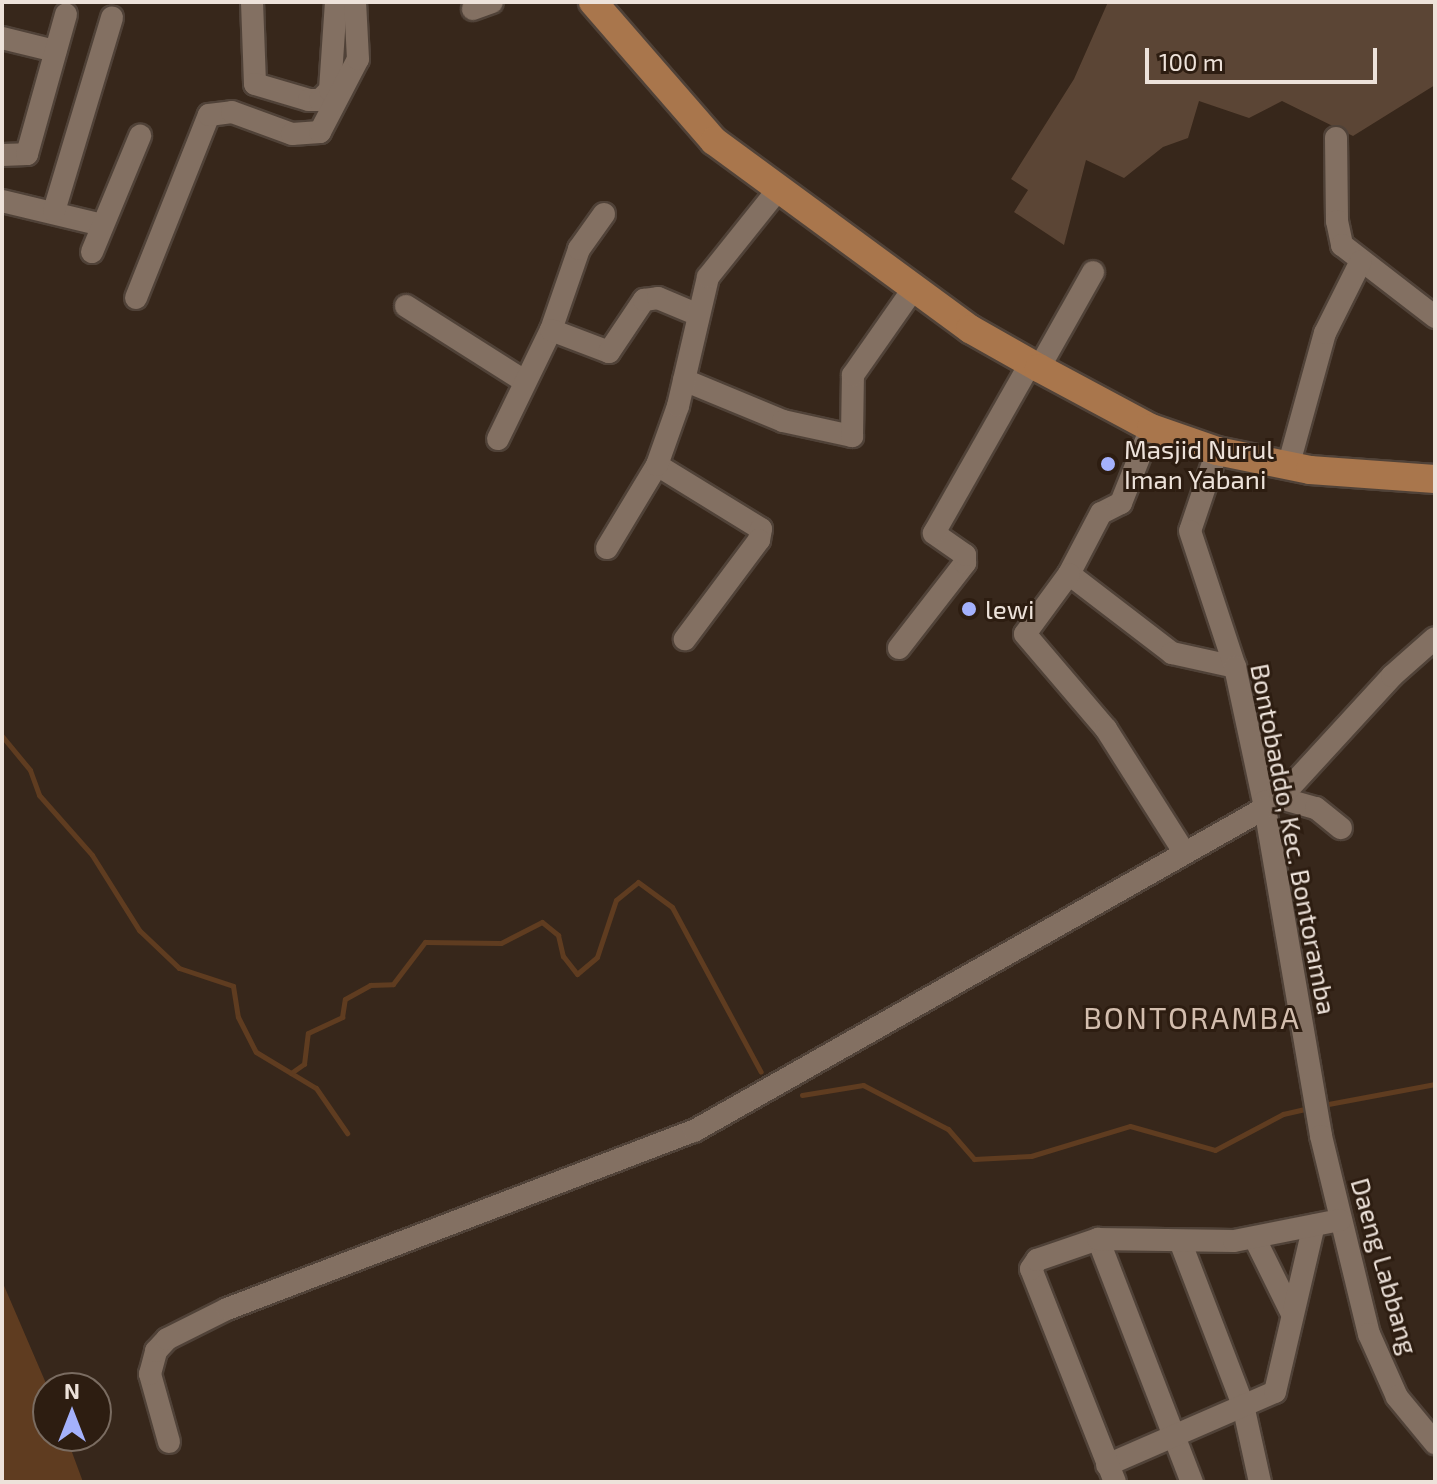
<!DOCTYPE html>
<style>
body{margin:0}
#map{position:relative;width:1437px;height:1484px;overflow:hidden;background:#37271b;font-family:"Exo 2",sans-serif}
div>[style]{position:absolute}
.green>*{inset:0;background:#5b4535}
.water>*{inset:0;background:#5f3c20}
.stream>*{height:5px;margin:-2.5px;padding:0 2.5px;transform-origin:2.5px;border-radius:2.5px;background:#5f3c20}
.roads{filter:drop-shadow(2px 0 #504238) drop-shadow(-2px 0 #504238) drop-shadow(0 2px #504238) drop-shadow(0 -2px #504238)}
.minor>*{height:22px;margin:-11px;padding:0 11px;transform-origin:11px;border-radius:11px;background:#837062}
.major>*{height:28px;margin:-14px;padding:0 14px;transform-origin:14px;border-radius:14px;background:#a9764c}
.dots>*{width:22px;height:22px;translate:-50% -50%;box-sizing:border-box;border:4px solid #2d1d11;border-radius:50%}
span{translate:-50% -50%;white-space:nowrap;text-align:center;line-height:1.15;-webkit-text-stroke:6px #2d1d11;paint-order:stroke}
.poi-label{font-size:26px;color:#ede2da}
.left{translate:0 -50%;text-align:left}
.street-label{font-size:26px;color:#ede2da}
.quarter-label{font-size:30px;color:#d3beae;letter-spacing:2px}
.frame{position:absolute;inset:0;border:4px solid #ede2da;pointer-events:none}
.north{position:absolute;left:32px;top:1372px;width:80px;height:80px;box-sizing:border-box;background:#2d1d11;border:2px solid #7a6c61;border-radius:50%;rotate:0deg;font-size:22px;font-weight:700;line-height:32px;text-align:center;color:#ede2da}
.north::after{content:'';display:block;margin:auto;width:28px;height:36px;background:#a4b1fc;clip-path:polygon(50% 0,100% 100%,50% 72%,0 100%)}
.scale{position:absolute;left:1145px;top:48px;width:232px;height:36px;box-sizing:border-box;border:4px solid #ede2da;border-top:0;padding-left:10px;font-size:24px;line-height:28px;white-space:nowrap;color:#ede2da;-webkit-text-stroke:6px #2d1d11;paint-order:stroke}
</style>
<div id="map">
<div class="green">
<div style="clip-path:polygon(1108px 2px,1435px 2px,1435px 85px,1353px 136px,1282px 101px,1249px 118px,1199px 101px,1188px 138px,1163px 147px,1124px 178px,1086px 160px,1064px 245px,1014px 212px,1028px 190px,1011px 179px,1074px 79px)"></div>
</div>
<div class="water">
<div style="clip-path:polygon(2px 1281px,48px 1388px,48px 1436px,66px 1436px,83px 1482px,2px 1482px)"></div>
</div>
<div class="stream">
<div style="left:2px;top:736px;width:44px;rotate:50.5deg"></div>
<div style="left:30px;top:770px;width:27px;rotate:70deg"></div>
<div style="left:39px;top:795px;width:80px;rotate:48.5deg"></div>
<div style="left:92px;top:855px;width:89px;rotate:57.9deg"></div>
<div style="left:139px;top:930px;width:55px;rotate:43.5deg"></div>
<div style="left:179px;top:968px;width:57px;rotate:18.4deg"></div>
<div style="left:233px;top:986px;width:31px;rotate:81deg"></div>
<div style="left:238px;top:1017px;width:39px;rotate:63deg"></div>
<div style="left:256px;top:1052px;width:70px;rotate:31deg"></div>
<div style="left:316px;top:1088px;width:55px;rotate:55.4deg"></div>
<div style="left:291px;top:1073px;width:16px;rotate:-35deg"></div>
<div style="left:304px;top:1064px;width:31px;rotate:-83deg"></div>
<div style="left:308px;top:1033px;width:38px;rotate:-25deg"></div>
<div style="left:342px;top:1017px;width:18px;rotate:-81deg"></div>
<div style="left:345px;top:999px;width:29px;rotate:-29deg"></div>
<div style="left:370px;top:985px;width:23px;rotate:-2deg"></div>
<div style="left:393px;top:984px;width:53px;rotate:-52.7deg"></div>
<div style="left:425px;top:942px;width:76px;rotate:0.8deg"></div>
<div style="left:501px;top:943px;width:46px;rotate:-27.1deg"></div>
<div style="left:542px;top:922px;width:21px;rotate:39deg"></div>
<div style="left:558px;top:935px;width:22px;rotate:77deg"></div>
<div style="left:563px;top:956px;width:23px;rotate:52deg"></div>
<div style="left:577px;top:974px;width:26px;rotate:-40deg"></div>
<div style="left:597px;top:957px;width:60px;rotate:-71.6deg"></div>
<div style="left:616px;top:900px;width:28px;rotate:-39deg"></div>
<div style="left:638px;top:882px;width:42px;rotate:36.3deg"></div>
<div style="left:672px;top:907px;width:187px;rotate:61.7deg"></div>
<div style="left:802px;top:1095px;width:62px;rotate:-9.3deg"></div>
<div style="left:863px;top:1085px;width:96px;rotate:27.4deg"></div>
<div style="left:948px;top:1129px;width:40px;rotate:49deg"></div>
<div style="left:974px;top:1159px;width:57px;rotate:-3deg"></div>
<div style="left:1031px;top:1156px;width:103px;rotate:-16.9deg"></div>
<div style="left:1130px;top:1126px;width:88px;rotate:15.8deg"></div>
<div style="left:1215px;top:1150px;width:77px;rotate:-27.9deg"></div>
<div style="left:1283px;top:1114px;width:28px;rotate:-13deg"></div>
<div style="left:1323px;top:1105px;width:114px;rotate:-10.6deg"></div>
</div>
<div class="roads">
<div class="minor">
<div style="left:252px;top:2px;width:82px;rotate:87.9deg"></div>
<div style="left:255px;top:84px;width:56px;rotate:16.5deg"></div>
<div style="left:309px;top:100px;width:11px"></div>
<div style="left:320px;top:100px;width:14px;rotate:-45deg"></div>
<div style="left:330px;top:90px;width:88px;rotate:-86.1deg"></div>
<div style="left:473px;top:9px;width:20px;rotate:-20deg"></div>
<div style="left:2px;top:38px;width:55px;rotate:13.8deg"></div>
<div style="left:1336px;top:138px;width:83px;rotate:89.3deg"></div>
<div style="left:1337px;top:221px;width:25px;rotate:78deg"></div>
<div style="left:1342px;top:245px;width:118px;rotate:37.7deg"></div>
<div style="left:2px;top:155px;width:25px;rotate:-2deg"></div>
<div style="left:27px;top:154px;width:145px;rotate:-74.4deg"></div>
<div style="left:2px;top:201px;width:103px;rotate:13.5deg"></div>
<div style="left:54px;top:211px;width:202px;rotate:-73.3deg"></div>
<div style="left:92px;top:252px;width:126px;rotate:-67.5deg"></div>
<div style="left:136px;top:298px;width:197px;rotate:-68.3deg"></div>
<div style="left:209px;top:115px;width:23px;rotate:-7deg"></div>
<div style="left:232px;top:112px;width:64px;rotate:20.1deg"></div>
<div style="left:292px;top:134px;width:28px;rotate:-4deg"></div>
<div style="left:320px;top:132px;width:82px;rotate:-62.5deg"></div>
<div style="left:358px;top:59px;width:57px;rotate:-93deg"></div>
<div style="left:406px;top:306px;width:140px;rotate:32.4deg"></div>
<div style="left:551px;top:330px;width:86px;rotate:-70.9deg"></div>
<div style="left:579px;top:249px;width:43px;rotate:-54.5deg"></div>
<div style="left:1039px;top:368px;width:110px;rotate:-60.6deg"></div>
<div style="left:684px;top:380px;width:107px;rotate:22.5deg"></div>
<div style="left:783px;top:421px;width:71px;rotate:12.3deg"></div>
<div style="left:852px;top:436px;width:61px;rotate:-89.1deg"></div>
<div style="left:853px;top:375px;width:106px;rotate:-55deg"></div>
<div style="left:1151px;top:428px;width:81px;rotate:111.8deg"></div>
<div style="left:1121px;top:503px;width:22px;rotate:153deg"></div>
<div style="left:1101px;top:513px;width:69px;rotate:117.7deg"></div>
<div style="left:1069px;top:574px;width:130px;rotate:37.5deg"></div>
<div style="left:1172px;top:653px;width:65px;rotate:12.5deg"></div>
<div style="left:498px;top:439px;width:121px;rotate:-64.1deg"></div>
<div style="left:551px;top:330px;width:62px;rotate:20.8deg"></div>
<div style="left:609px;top:352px;width:63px;rotate:-56.1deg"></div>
<div style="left:644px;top:300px;width:14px;rotate:-8deg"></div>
<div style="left:658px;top:298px;width:41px;rotate:22.8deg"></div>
<div style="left:1217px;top:451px;width:84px;rotate:108.6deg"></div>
<div style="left:1190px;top:531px;width:143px;rotate:71.7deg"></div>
<div style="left:1235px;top:667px;width:138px;rotate:77.9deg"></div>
<div style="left:1264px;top:802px;width:339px;rotate:80.3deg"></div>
<div style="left:1321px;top:1136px;width:204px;rotate:76.4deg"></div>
<div style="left:1369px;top:1334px;width:69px;rotate:66deg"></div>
<div style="left:1397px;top:1397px;width:60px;rotate:50.4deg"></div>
<div style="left:657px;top:465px;width:122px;rotate:31.6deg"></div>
<div style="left:761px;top:529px;width:11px;rotate:100deg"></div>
<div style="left:759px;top:540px;width:124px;rotate:126.8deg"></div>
<div style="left:1288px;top:467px;width:139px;rotate:-74.6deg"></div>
<div style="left:1325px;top:333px;width:80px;rotate:-63.4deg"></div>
<div style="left:607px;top:548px;width:97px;rotate:-58.9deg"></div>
<div style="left:657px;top:465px;width:63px;rotate:-70.4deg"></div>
<div style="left:678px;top:406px;width:132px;rotate:-76.9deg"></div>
<div style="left:708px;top:277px;width:110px;rotate:-51.3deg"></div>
<div style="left:1069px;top:574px;width:74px;rotate:126.3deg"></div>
<div style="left:1025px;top:634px;width:125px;rotate:49.5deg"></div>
<div style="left:1106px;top:729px;width:146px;rotate:57.6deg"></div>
<div style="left:899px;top:648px;width:108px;rotate:-52.2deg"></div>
<div style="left:965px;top:563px;width:8px;rotate:-90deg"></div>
<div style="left:965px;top:555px;width:38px;rotate:-145deg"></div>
<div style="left:934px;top:533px;width:197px;rotate:-60.4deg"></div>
<div style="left:1280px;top:798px;width:37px;rotate:16deg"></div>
<div style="left:1316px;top:808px;width:32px;rotate:39deg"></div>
<div style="left:1264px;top:802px;width:16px;rotate:-14deg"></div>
<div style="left:1280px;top:798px;width:166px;rotate:-47.4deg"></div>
<div style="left:1392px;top:676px;width:57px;rotate:-41.5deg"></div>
<div style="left:1098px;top:1239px;width:261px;rotate:68.9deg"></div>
<div style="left:1255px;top:1239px;width:81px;rotate:63.7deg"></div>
<div style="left:1180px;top:1241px;width:176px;rotate:69deg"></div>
<div style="left:1243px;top:1405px;width:79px;rotate:77.6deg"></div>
<div style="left:169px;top:1442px;width:71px;rotate:-105.6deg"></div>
<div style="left:150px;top:1374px;width:24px;rotate:-75deg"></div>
<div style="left:156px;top:1351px;width:16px;rotate:-47deg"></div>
<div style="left:167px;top:1339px;width:67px;rotate:-26.6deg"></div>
<div style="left:227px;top:1309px;width:500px;rotate:-20.9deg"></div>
<div style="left:694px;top:1131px;width:656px;rotate:-29.5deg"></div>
<div style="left:1107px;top:1465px;width:183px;rotate:-23.5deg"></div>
<div style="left:1275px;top:1392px;width:171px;rotate:-76.9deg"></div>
<div style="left:1115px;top:1482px;width:229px;rotate:-111.5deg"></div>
<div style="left:1031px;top:1269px;width:11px;rotate:-56deg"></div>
<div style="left:1037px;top:1260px;width:65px;rotate:-19deg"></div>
<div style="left:1098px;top:1239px;width:136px;rotate:0.8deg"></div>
<div style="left:1234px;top:1241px;width:108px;rotate:-11.2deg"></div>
</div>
<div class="major">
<div style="left:593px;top:2px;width:184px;rotate:49deg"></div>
<div style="left:714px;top:141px;width:318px;rotate:36.3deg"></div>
<div style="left:970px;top:329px;width:79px;rotate:29.5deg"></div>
<div style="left:1039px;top:368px;width:127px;rotate:28.2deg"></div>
<div style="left:1151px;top:428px;width:70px;rotate:19.2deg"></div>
<div style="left:1217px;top:451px;width:95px;rotate:11.5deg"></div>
<div style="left:1310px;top:470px;width:125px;rotate:4.1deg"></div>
</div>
</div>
<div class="dots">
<div style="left:1108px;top:464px;background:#a4b1fc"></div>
<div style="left:969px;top:609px;background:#a4b1fc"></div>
</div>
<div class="poi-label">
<span class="left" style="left:1124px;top:464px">Masjid Nurul<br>Iman Yabani</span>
<span class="left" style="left:985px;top:609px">lewi</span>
</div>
<div class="street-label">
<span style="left:1294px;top:839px;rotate:79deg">Bontobaddo, Kec. Bontoramba</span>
<span style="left:1385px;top:1266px;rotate:74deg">Daeng Labbang</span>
</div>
<div class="quarter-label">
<span style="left:1192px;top:1017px">BONTORAMBA</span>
</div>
<div class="frame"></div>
<div class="north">N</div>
<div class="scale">100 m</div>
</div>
